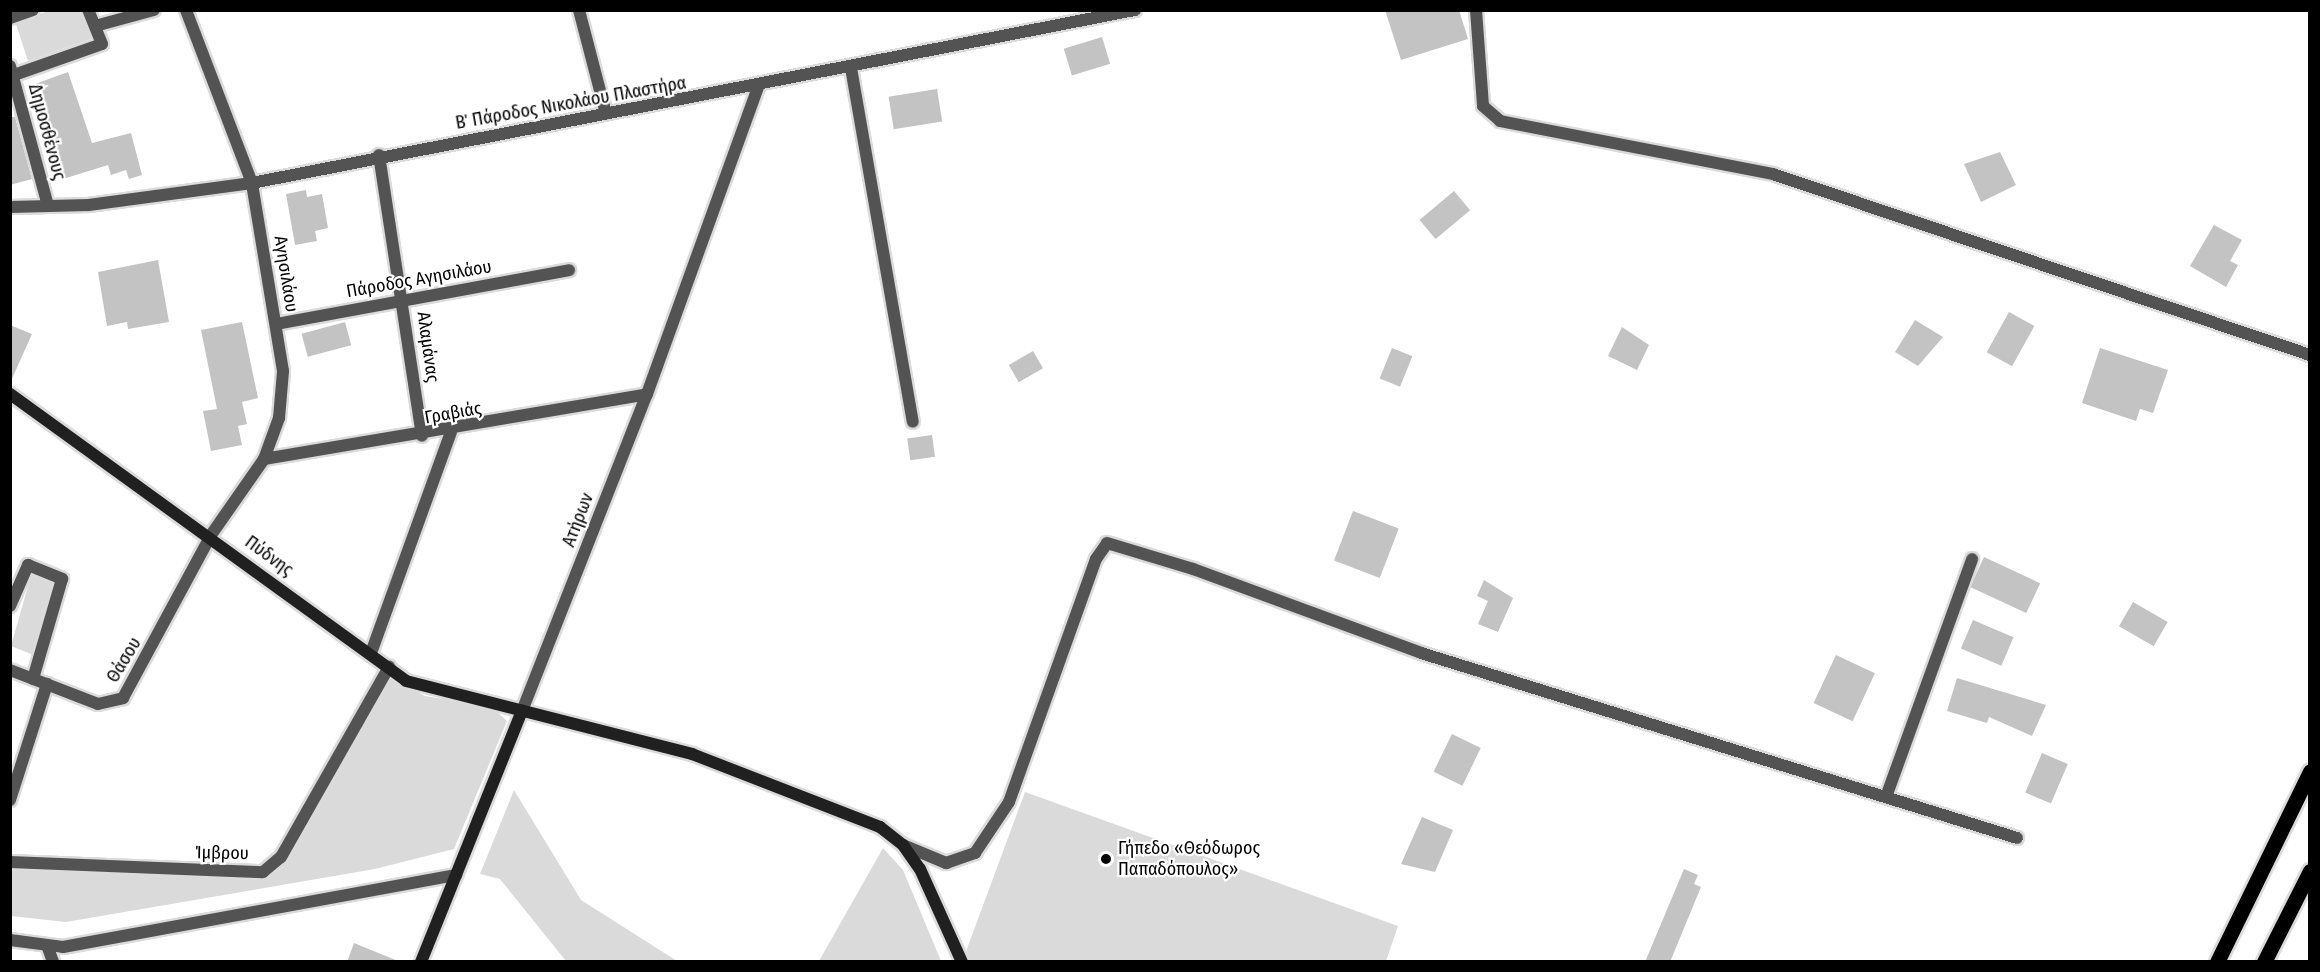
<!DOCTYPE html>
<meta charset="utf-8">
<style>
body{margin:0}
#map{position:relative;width:2320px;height:972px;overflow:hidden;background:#fff;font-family:"Fira Sans Condensed",sans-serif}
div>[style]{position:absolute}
.green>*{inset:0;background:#dadada}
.building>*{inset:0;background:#c3c3c3;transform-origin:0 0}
.roads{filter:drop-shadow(2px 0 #dbdbdb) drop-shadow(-2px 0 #dbdbdb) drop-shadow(0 2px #dbdbdb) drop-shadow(0 -2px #dbdbdb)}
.street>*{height:12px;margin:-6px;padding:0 6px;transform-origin:6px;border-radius:6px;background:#535353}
.secondary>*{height:12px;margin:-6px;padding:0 6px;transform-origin:6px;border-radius:6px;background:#202020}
.primary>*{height:15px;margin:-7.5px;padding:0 7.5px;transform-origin:7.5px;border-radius:7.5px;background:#000}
.dots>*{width:16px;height:16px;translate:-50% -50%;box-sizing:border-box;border:3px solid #fff;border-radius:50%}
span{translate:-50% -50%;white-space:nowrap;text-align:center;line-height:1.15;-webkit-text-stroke:4.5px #fff;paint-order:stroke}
.street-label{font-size:18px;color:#000}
.poi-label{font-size:18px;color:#000}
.left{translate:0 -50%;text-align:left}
.frame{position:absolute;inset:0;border:12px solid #000;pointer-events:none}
</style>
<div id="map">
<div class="green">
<div style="clip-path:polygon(49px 11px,93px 11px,102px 35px,28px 61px,15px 21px)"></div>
<div style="clip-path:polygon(34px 565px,62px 577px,36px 656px,11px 646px)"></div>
<div style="clip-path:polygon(389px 677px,425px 696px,492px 707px,507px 721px,454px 849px,375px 869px,66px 922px,11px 916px,11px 863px,269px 874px,283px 867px)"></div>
<div style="clip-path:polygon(514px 790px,581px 900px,677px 961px,566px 961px,500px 879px,480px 874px)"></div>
<div style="clip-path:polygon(1025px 792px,1398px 926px,1386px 961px,972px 962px,965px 954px)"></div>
<div style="clip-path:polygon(883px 848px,903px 870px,941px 961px,819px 961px)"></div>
</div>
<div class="building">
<div style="clip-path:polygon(1385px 10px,1459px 10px,1468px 39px,1401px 60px)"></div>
<div style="left:1102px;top:37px;width:28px;height:40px;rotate:73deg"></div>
<div style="clip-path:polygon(68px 72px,92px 143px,131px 133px,142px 175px,129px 179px,126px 170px,111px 175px,108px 165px,63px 179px,35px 84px)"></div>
<div style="left:937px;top:89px;width:33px;height:49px;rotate:81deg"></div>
<div style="clip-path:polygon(10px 117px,15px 117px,32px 179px,10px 185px)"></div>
<div style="clip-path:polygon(2000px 152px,2016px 185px,1981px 202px,1964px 164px)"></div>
<div style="clip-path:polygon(306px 190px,307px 197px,322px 194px,328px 228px,315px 231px,317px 241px,295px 245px,286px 194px)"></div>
<div style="left:1454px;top:191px;width:25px;height:45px;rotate:50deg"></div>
<div style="clip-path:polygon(2214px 225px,2242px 240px,2230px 261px,2238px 265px,2226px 287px,2190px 266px)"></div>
<div style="clip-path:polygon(158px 260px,169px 322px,128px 329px,127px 322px,107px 326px,98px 272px)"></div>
<div style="left:2009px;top:312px;width:29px;height:46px;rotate:29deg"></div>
<div style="clip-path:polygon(1915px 320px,1943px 337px,1918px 366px,1895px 352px)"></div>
<div style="clip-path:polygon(242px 322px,258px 398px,242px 402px,247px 424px,238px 426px,242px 445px,211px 451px,203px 411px,217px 409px,201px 330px)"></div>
<div style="left:345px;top:322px;width:24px;height:45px;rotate:75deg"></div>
<div style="clip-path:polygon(10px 325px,32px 334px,10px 383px)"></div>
<div style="clip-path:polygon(1622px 327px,1649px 345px,1637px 370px,1608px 356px)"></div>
<div style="left:1392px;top:348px;width:22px;height:33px;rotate:22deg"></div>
<div style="clip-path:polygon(2100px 348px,2168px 370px,2153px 413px,2140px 409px,2136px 421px,2082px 403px)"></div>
<div style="left:1033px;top:351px;width:20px;height:28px;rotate:60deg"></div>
<div style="left:932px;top:435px;width:22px;height:25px;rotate:82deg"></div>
<div style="left:1353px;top:511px;width:49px;height:53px;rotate:21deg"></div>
<div style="left:1984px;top:557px;width:62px;height:33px;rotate:25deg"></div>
<div style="clip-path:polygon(1484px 580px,1513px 598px,1498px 632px,1478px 624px,1488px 601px,1477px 596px)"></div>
<div style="left:2133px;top:602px;width:40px;height:28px;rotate:30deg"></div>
<div style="left:1973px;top:620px;width:44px;height:31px;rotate:23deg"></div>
<div style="left:1836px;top:655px;width:43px;height:53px;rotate:25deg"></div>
<div style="clip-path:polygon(1957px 678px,2046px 705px,2032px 736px,1989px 717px,1987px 723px,1947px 711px)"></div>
<div style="left:1452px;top:734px;width:32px;height:42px;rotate:26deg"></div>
<div style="left:2042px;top:753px;width:28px;height:43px;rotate:23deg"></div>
<div style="clip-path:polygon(1422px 817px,1453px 830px,1435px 872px,1401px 864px)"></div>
<div style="clip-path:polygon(1684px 869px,1698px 875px,1694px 884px,1701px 887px,1670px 962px,1645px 962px)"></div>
<div style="clip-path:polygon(354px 943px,398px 961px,398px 962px,347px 962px)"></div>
</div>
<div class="roads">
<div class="street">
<div style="left:579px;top:10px;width:107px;rotate:75.4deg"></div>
<div style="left:1476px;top:10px;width:96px;rotate:85.8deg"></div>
<div style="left:1483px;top:106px;width:23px;rotate:41deg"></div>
<div style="left:1500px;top:121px;width:278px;rotate:11deg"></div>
<div style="left:1773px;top:174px;width:567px;rotate:18.63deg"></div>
<div style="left:10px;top:18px;width:24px;rotate:-19deg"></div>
<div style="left:95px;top:26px;width:61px;rotate:-15.2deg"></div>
<div style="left:10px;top:66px;width:145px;rotate:74.8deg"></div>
<div style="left:851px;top:68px;width:359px;rotate:80.1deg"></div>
<div style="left:14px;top:75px;width:93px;rotate:-19.4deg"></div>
<div style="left:102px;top:44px;width:37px;rotate:-112deg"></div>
<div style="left:379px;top:155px;width:284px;rotate:81.3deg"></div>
<div style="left:10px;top:207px;width:79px;rotate:-1.5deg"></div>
<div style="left:89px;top:205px;width:164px;rotate:-7.7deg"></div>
<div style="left:252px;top:183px;width:900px;rotate:-11.09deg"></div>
<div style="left:276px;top:324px;width:298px;rotate:-10.4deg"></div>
<div style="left:264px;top:459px;width:388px;rotate:-9.6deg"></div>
<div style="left:10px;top:606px;width:45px;rotate:-66.3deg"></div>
<div style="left:28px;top:565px;width:37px;rotate:22deg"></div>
<div style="left:62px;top:579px;width:104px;rotate:106.2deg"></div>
<div style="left:371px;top:653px;width:235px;rotate:-70.1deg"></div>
<div style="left:10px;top:670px;width:94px;rotate:21.1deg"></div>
<div style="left:98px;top:704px;width:26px;rotate:-13deg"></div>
<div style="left:123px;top:698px;width:185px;rotate:-61.6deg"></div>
<div style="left:211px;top:535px;width:93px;rotate:-55.1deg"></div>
<div style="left:264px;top:459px;width:44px;rotate:-69.9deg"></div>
<div style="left:279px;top:418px;width:47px;rotate:-85.1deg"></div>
<div style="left:283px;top:371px;width:191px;rotate:-99.4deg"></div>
<div style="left:252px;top:183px;width:185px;rotate:-110.9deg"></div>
<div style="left:522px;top:711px;width:341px;rotate:-68.5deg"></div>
<div style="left:647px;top:394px;width:326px;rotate:-70.1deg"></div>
<div style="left:1886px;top:797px;width:253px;rotate:-70.1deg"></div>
<div style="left:10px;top:800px;width:122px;rotate:-72.3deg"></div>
<div style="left:903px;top:845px;width:47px;rotate:22.7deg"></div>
<div style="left:946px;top:863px;width:31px;rotate:-19deg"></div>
<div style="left:975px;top:853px;width:61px;rotate:-56.3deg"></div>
<div style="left:1009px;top:802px;width:258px;rotate:-70.3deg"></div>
<div style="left:1096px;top:559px;width:19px;rotate:-55deg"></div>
<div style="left:1107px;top:543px;width:90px;rotate:16.8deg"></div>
<div style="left:1193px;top:569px;width:243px;rotate:20.2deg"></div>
<div style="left:1421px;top:653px;width:624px;rotate:17.24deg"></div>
<div style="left:10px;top:862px;width:253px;rotate:2.3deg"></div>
<div style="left:263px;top:872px;width:23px;rotate:-40deg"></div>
<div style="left:281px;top:857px;width:219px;rotate:-60.4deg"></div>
<div style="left:10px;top:940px;width:53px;rotate:7.5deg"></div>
<div style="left:63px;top:947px;width:400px;rotate:-10.4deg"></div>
<div style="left:48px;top:948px;width:15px;rotate:70deg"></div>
</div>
<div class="secondary">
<div style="left:10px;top:394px;width:489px;rotate:35.9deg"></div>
<div style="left:406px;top:681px;width:295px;rotate:14.3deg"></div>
<div style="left:692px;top:754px;width:202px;rotate:21.2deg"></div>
<div style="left:880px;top:827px;width:29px;rotate:38deg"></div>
<div style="left:903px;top:845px;width:29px;rotate:55deg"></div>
<div style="left:920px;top:869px;width:102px;rotate:65.7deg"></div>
<div style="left:421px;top:962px;width:271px;rotate:-68.1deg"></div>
</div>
<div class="primary">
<div style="left:2217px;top:962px;width:212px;rotate:-64deg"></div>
<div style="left:2264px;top:962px;width:102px;rotate:-63.2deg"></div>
</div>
</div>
<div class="dots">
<div style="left:1106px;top:859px;background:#000"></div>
</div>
<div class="street-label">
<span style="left:571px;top:103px;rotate:-10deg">Β΄ Πάροδος Νικολάου Πλαστήρα</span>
<span style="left:47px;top:132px;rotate:75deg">Δημοσθένους</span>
<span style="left:286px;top:274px;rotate:81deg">Αγησιλάου</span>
<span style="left:419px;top:279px;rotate:-10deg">Πάροδος Αγησιλάου</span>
<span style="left:428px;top:347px;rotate:82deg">Αλαμάνας</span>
<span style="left:453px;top:413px;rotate:-10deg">Γραβιάς</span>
<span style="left:578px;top:520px;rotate:-69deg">Ατήρων</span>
<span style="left:269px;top:556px;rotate:36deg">Πύδνης</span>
<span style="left:124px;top:660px;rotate:-59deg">Θάσου</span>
<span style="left:222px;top:853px;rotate:1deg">Ίμβρου</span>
</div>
<div class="poi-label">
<span class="left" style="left:1118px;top:859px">Γήπεδο «Θεόδωρος<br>Παπαδόπουλος»</span>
</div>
<div class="frame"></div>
</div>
